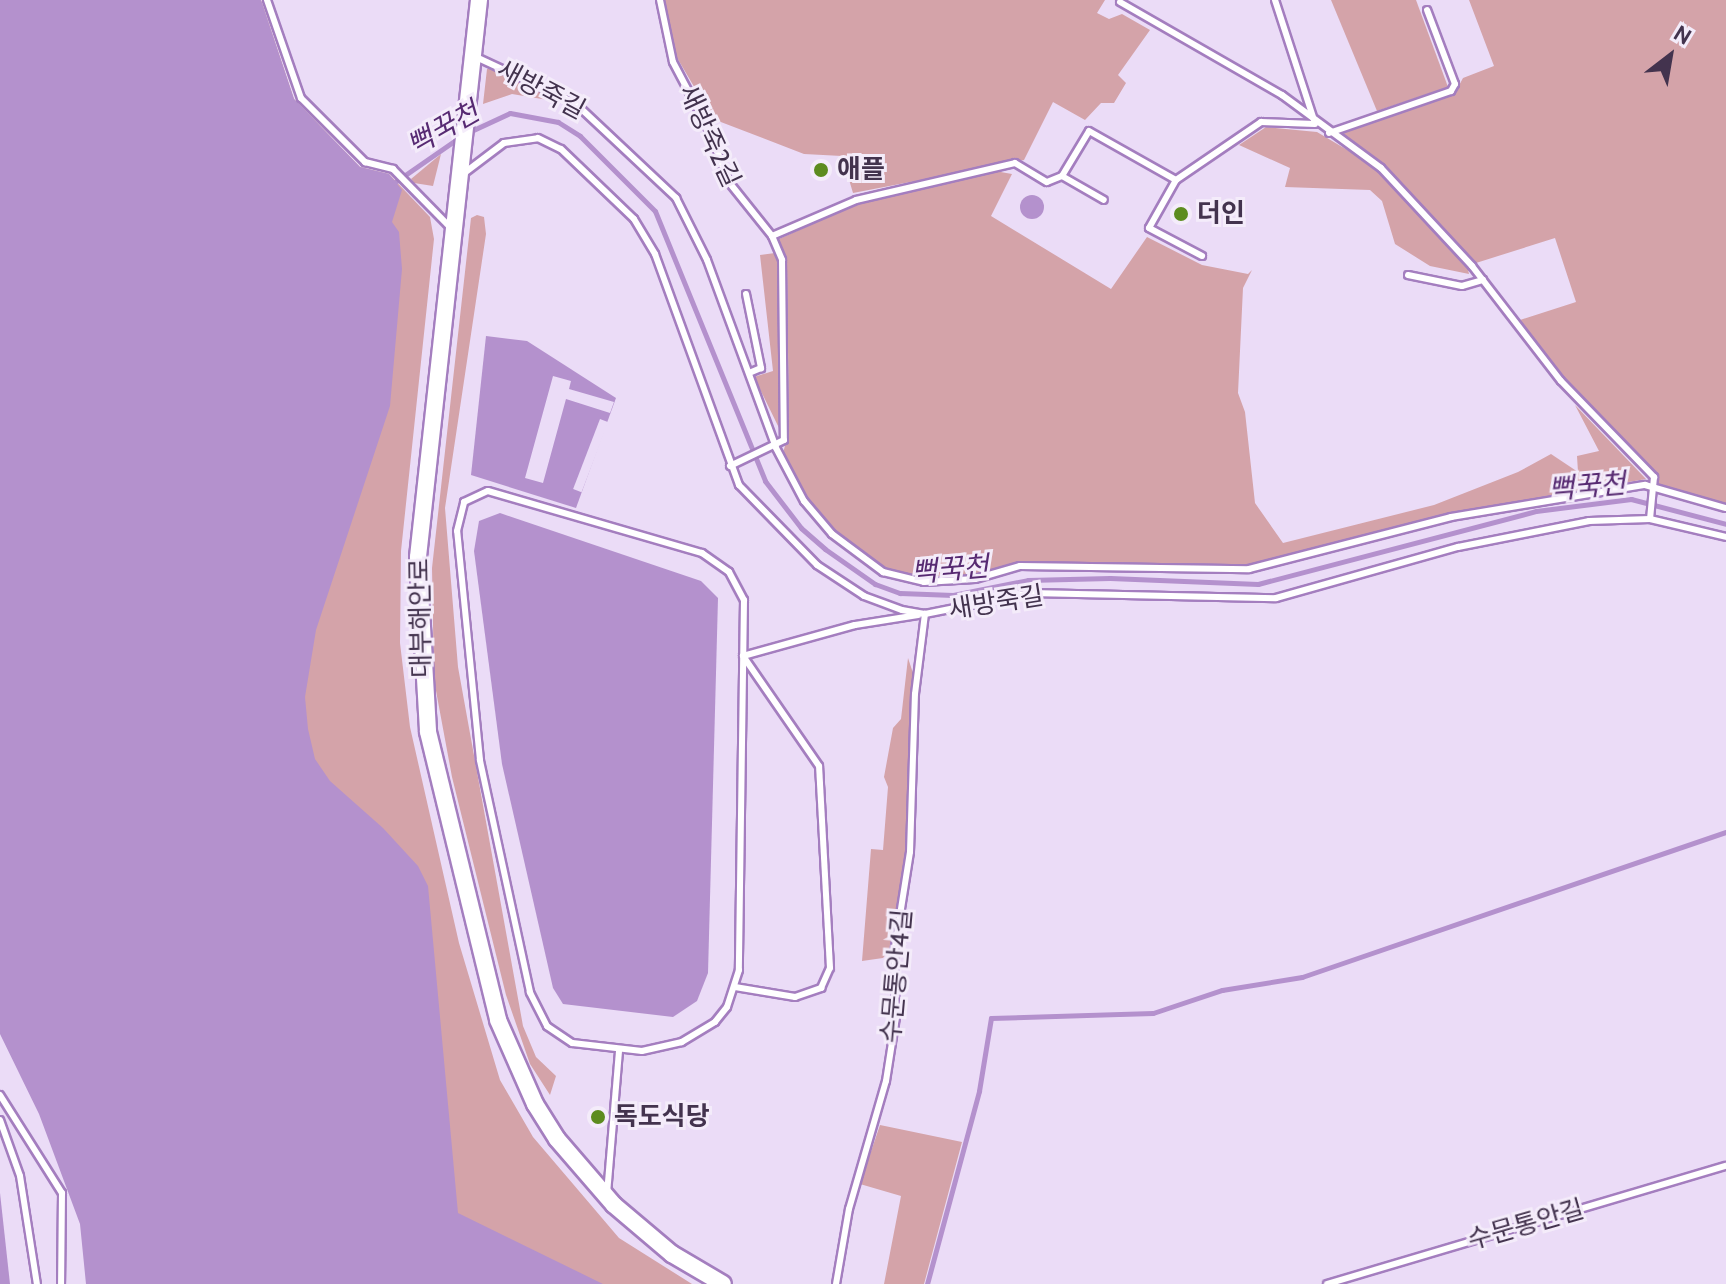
<!DOCTYPE html>
<meta charset="utf-8">
<style>
body{margin:0}
#map{position:relative;width:1726px;height:1284px;overflow:hidden;background:#ebdcf7;font-family:Cabin,"Noto Sans KR",sans-serif}
div>[style]{position:absolute}
.green>*{inset:0;background:#d4a3a9}
.water>*{inset:0;background:#b491cd}
.round{border-radius:50%}
.pier>*{inset:0;background:#ebdcf7;transform-origin:0 0}
.stream>*{height:5px;margin:-2.5px;padding:0 2.5px;transform-origin:2.5px;border-radius:2.5px;background:#b491cd}
.roads{filter:drop-shadow(2px 0 #a47ebf) drop-shadow(-2px 0 #a47ebf) drop-shadow(0 2px #a47ebf) drop-shadow(0 -2px #a47ebf)}
.service>*{height:6px;margin:-3px;padding:0 3px;transform-origin:3px;border-radius:3px;background:#fff}
.tertiary>*{height:16px;margin:-8px;padding:0 8px;transform-origin:8px;border-radius:8px;background:#fff}
.dots>*{width:22px;height:22px;translate:-50% -50%;box-sizing:border-box;border:4px solid #f4ecfa;border-radius:50%}
span{translate:-50% -50%;white-space:nowrap;text-align:center;line-height:1.15;-webkit-text-stroke:6px #f4ecfa;paint-order:stroke}
.street-label{font-size:26px;color:#43334e}
.poi-label{font-size:26px;color:#43334e;font-weight:700}
.left{translate:0 -50%;text-align:left}
.water-label{font-size:28px;color:#572a72;font-style:italic}
.north{position:absolute;left:1630px;top:16px;width:80px;height:80px;-webkit-text-stroke:6px #f4ecfa;paint-order:stroke;rotate:31deg;font-size:22px;font-weight:700;line-height:32px;text-align:center;color:#43334e}
.north::after{content:'';display:block;margin:auto;width:28px;height:36px;background:#43334e;clip-path:polygon(50% 0,100% 100%,50% 72%,0 100%)}
</style>
<div id="map">
<div class="green">
<div style="clip-path:polygon(0 0,261px 0,294px 99px,360px 167px,389px 174px,430px 217px,434px 239px,401px 551px,400px 643px,410px 727px,459px 943px,500px 1080px,533px 1137px,619px 1238px,692px 1284px,503px 1284px,458px 1245px,0 378px,266px 260px)"></div>
<div style="clip-path:polygon(665px 0,1105px 0,1097px 13px,1109px 19px,1122px 14px,1150px 30px,1118px 75px,1126px 83px,1114px 103px,1101px 103px,1085px 120px,1053px 102px,1024px 160px,853px 193px,842px 156px,804px 154px,713px 119px,676px 56px)"></div>
<div style="clip-path:polygon(1331px 0,1416px 0,1448px 87px,1377px 111px)"></div>
<div style="clip-path:polygon(1469px 0,1726px 0,1726px 504px,1657px 485px,1658px 476px,1564px 379px,1520px 320px,1576px 302px,1555px 238px,1476px 263px,1384px 165px,1336px 134px,1455px 93px,1463px 78px,1494px 66px)"></div>
<div style="clip-path:polygon(491px 68px,545px 93px,560px 102px,512px 94px,483px 104px,487px 69px)"></div>
<div style="clip-path:polygon(1266px 127px,1317px 132px,1376px 167px,1467px 265px,1469px 274px,1430px 266px,1395px 244px,1382px 201px,1370px 190px,1285px 187px,1290px 168px,1239px 145px)"></div>
<div style="clip-path:polygon(441px 154px,433px 186px,414px 183px,411px 179px)"></div>
<div style="clip-path:polygon(995px 171px,1012px 174px,991px 216px,1111px 289px,1147px 237px,1202px 265px,1248px 274px,1252px 270px,1243px 288px,1238px 393px,1245px 412px,1255px 503px,1283px 543px,1434px 505px,1518px 472px,1551px 454px,1578px 472px,1577px 456px,1599px 451px,1575px 405px,1646px 479px,1445px 514px,1249px 566px,1018px 562px,973px 576px,925px 579px,884px 570px,834px 532px,807px 499px,783px 453px,789px 431px,787px 270px,779px 239px,859px 203px)"></div>
<div style="clip-path:polygon(477px 215px,484px 217px,486px 234px,445px 508px,458px 667px,523px 1026px,536px 1057px,556px 1076px,550px 1095px,530px 1064px,506px 995px,452px 777px,434px 680px,432px 568px,471px 218px)"></div>
<div style="clip-path:polygon(775px 253px,780px 271px,779px 428px,754px 377px,773px 371px,760px 255px)"></div>
<div style="clip-path:polygon(908px 658px,913px 673px,910px 801px,902px 887px,889px 951px,883px 958px,862px 961px,871px 849px,883px 850px,888px 787px,884px 777px,893px 728px,901px 719px)"></div>
<div style="clip-path:polygon(880px 1125px,962px 1142px,924px 1284px,884px 1284px,901px 1196px,860px 1184px)"></div>
</div>
<div class="water">
<div style="clip-path:polygon(0 0,261px 0,294px 99px,360px 167px,389px 174px,402px 190px,392px 222px,399px 232px,402px 269px,390px 406px,316px 630px,305px 697px,308px 729px,315px 759px,330px 781px,383px 828px,418px 866px,428px 886px,458px 1213px,603px 1284px,86px 1284px,80px 1224px,39px 1114px,0 1034px)"></div>
<div class="round" style="left:1020px;top:195px;width:24px;height:24px"></div>
<div style="clip-path:polygon(486px 336px,527px 341px,616px 398px,576px 508px,471px 475px)"></div>
<div style="clip-path:polygon(500px 513px,701px 581px,718px 598px,708px 973px,697px 1001px,673px 1017px,563px 1004px,553px 988px,502px 764px,474px 551px,479px 521px)"></div>
<div style="clip-path:polygon(0 1193px,10px 1284px,0 1284px)"></div>
</div>
<div class="pier">
<div style="clip-path:polygon(553px 376px,571px 381px,569px 389px,614px 402px,610px 413px,566px 399px,543px 483px,525px 478px)"></div>
<div style="left:600px;top:419px;width:9px;height:75px;rotate:21deg"></div>
</div>
<div class="stream">
<div style="left:469px;top:132px;width:45px;rotate:-24.9deg"></div>
<div style="left:510px;top:113px;width:49px;rotate:10.6deg"></div>
<div style="left:558px;top:122px;width:26px;rotate:32deg"></div>
<div style="left:580px;top:136px;width:106px;rotate:45deg"></div>
<div style="left:655px;top:211px;width:292px;rotate:67.8deg"></div>
<div style="left:765px;top:481px;width:59px;rotate:52.5deg"></div>
<div style="left:801px;top:528px;width:32px;rotate:41deg"></div>
<div style="left:825px;top:549px;width:61px;rotate:35deg"></div>
<div style="left:875px;top:584px;width:27px;rotate:20deg"></div>
<div style="left:900px;top:593px;width:53px;rotate:2.2deg"></div>
<div style="left:953px;top:595px;width:76px;rotate:-11.3deg"></div>
<div style="left:1028px;top:580px;width:82px;rotate:-1.4deg"></div>
<div style="left:1110px;top:578px;width:148px;rotate:2.3deg"></div>
<div style="left:1258px;top:584px;width:287px;rotate:-14.7deg"></div>
<div style="left:1536px;top:511px;width:96px;rotate:-7.2deg"></div>
<div style="left:1631px;top:499px;width:98px;rotate:14.7deg"></div>
<div style="left:395px;top:182px;width:79px;rotate:-34.7deg"></div>
<div style="left:927px;top:1284px;width:200px;rotate:-74.9deg"></div>
<div style="left:979px;top:1091px;width:74px;rotate:-80.7deg"></div>
<div style="left:991px;top:1018px;width:162px;rotate:-1.8deg"></div>
<div style="left:1153px;top:1013px;width:73px;rotate:-18.4deg"></div>
<div style="left:1222px;top:990px;width:81px;rotate:-9.2deg"></div>
<div style="left:1302px;top:977px;width:448px;rotate:-18.9deg"></div>
</div>
<div class="roads">
<div class="service">
<div style="left:267px;top:0;width:104px;rotate:70.9deg"></div>
<div style="left:301px;top:98px;width:91px;rotate:45deg"></div>
<div style="left:365px;top:162px;width:29px;rotate:14deg"></div>
<div style="left:393px;top:169px;width:84px;rotate:45.5deg"></div>
<div style="left:660px;top:0;width:63px;rotate:78.2deg"></div>
<div style="left:673px;top:62px;width:84px;rotate:62.2deg"></div>
<div style="left:712px;top:136px;width:48px;rotate:70.4deg"></div>
<div style="left:728px;top:181px;width:70px;rotate:51.3deg"></div>
<div style="left:772px;top:236px;width:26px;rotate:67deg"></div>
<div style="left:782px;top:260px;width:180px;rotate:89.4deg"></div>
<div style="left:784px;top:440px;width:60px;rotate:154.3deg"></div>
<div style="left:1275px;top:0;width:126px;rotate:72deg"></div>
<div style="left:1120px;top:2px;width:187px;rotate:29.9deg"></div>
<div style="left:1282px;top:95px;width:123px;rotate:36.4deg"></div>
<div style="left:1381px;top:168px;width:134px;rotate:47.1deg"></div>
<div style="left:1472px;top:266px;width:145px;rotate:52.3deg"></div>
<div style="left:1561px;top:381px;width:134px;rotate:45.9deg"></div>
<div style="left:1654px;top:477px;width:42px;rotate:95.4deg"></div>
<div style="left:476px;top:57px;width:109px;rotate:24.9deg"></div>
<div style="left:575px;top:103px;width:139px;rotate:43.2deg"></div>
<div style="left:676px;top:198px;width:69px;rotate:63.4deg"></div>
<div style="left:707px;top:260px;width:200px;rotate:69.8deg"></div>
<div style="left:776px;top:448px;width:60px;rotate:62.2deg"></div>
<div style="left:804px;top:501px;width:43px;rotate:49.7deg"></div>
<div style="left:832px;top:534px;width:64px;rotate:36.7deg"></div>
<div style="left:883px;top:572px;width:42px;rotate:13.7deg"></div>
<div style="left:924px;top:582px;width:51px;rotate:-3.4deg"></div>
<div style="left:975px;top:579px;width:47px;rotate:-16.1deg"></div>
<div style="left:1020px;top:566px;width:229px;rotate:0.8deg"></div>
<div style="left:1249px;top:569px;width:209px;rotate:-14.4deg"></div>
<div style="left:1451px;top:517px;width:197px;rotate:-9.4deg"></div>
<div style="left:1645px;top:485px;width:84px;rotate:15.9deg"></div>
<div style="left:1329px;top:133px;width:129px;rotate:-19deg"></div>
<div style="left:1451px;top:91px;width:8px;rotate:-60deg"></div>
<div style="left:1455px;top:84px;width:79px;rotate:-110.7deg"></div>
<div style="left:463px;top:174px;width:51px;rotate:-37.1deg"></div>
<div style="left:504px;top:143px;width:34px;rotate:-8deg"></div>
<div style="left:538px;top:138px;width:25px;rotate:26deg"></div>
<div style="left:561px;top:149px;width:101px;rotate:43.8deg"></div>
<div style="left:634px;top:219px;width:41px;rotate:59deg"></div>
<div style="left:655px;top:254px;width:246px;rotate:70deg"></div>
<div style="left:739px;top:485px;width:112px;rotate:45.7deg"></div>
<div style="left:817px;top:565px;width:56px;rotate:33.4deg"></div>
<div style="left:864px;top:596px;width:40px;rotate:20.2deg"></div>
<div style="left:902px;top:610px;width:23px;rotate:10deg"></div>
<div style="left:925px;top:614px;width:107px;rotate:-11.3deg"></div>
<div style="left:1030px;top:593px;width:246px;rotate:1.2deg"></div>
<div style="left:1276px;top:598px;width:189px;rotate:-15.7deg"></div>
<div style="left:1458px;top:547px;width:134px;rotate:-11.2deg"></div>
<div style="left:1589px;top:521px;width:61px;rotate:-1.9deg"></div>
<div style="left:1650px;top:519px;width:78px;rotate:13.3deg"></div>
<div style="left:1062px;top:176px;width:48px;rotate:29.7deg"></div>
<div style="left:1176px;top:180px;width:55px;rotate:119.4deg"></div>
<div style="left:1149px;top:228px;width:60px;rotate:27.8deg"></div>
<div style="left:772px;top:236px;width:91px;rotate:-23.2deg"></div>
<div style="left:856px;top:200px;width:163px;rotate:-13.1deg"></div>
<div style="left:1015px;top:163px;width:37px;rotate:31deg"></div>
<div style="left:1047px;top:182px;width:16px;rotate:-22deg"></div>
<div style="left:1062px;top:176px;width:52px;rotate:-59deg"></div>
<div style="left:1089px;top:131px;width:100px;rotate:29.4deg"></div>
<div style="left:1176px;top:180px;width:103px;rotate:-34.3deg"></div>
<div style="left:1261px;top:122px;width:54px;rotate:2.1deg"></div>
<div style="left:1408px;top:275px;width:55px;rotate:11.5deg"></div>
<div style="left:1462px;top:286px;width:22px;rotate:-16deg"></div>
<div style="left:746px;top:294px;width:76px;rotate:78.5deg"></div>
<div style="left:761px;top:368px;width:13px;rotate:157deg"></div>
<div style="left:488px;top:491px;width:223px;rotate:16.2deg"></div>
<div style="left:702px;top:553px;width:33px;rotate:35deg"></div>
<div style="left:729px;top:572px;width:32px;rotate:62deg"></div>
<div style="left:744px;top:600px;width:370px;rotate:90.8deg"></div>
<div style="left:739px;top:970px;width:39px;rotate:108deg"></div>
<div style="left:727px;top:1007px;width:19px;rotate:129deg"></div>
<div style="left:715px;top:1022px;width:39px;rotate:149deg"></div>
<div style="left:682px;top:1042px;width:41px;rotate:167.3deg"></div>
<div style="left:642px;top:1051px;width:70px;rotate:-173.5deg"></div>
<div style="left:572px;top:1043px;width:30px;rotate:-146deg"></div>
<div style="left:547px;top:1026px;width:38px;rotate:-117deg"></div>
<div style="left:530px;top:992px;width:237px;rotate:-102.2deg"></div>
<div style="left:480px;top:760px;width:230px;rotate:-95.7deg"></div>
<div style="left:457px;top:531px;width:30px;rotate:-76deg"></div>
<div style="left:464px;top:502px;width:26px;rotate:-25deg"></div>
<div style="left:735px;top:987px;width:61px;rotate:9.5deg"></div>
<div style="left:795px;top:997px;width:28px;rotate:-19deg"></div>
<div style="left:821px;top:988px;width:22px;rotate:-66deg"></div>
<div style="left:830px;top:968px;width:202px;rotate:-93.1deg"></div>
<div style="left:819px;top:766px;width:134px;rotate:-124.6deg"></div>
<div style="left:743px;top:656px;width:116px;rotate:-15.5deg"></div>
<div style="left:855px;top:625px;width:64px;rotate:-9deg"></div>
<div style="left:0;top:1095px;width:116px;rotate:57.7deg"></div>
<div style="left:62px;top:1193px;width:91px;rotate:90.6deg"></div>
<div style="left:0;top:1120px;width:59px;rotate:70.3deg"></div>
<div style="left:20px;top:1176px;width:109px;rotate:81.1deg"></div>
<div style="left:607px;top:1194px;width:144px;rotate:-85.2deg"></div>
<div style="left:836px;top:1284px;width:76px;rotate:-80.2deg"></div>
<div style="left:849px;top:1209px;width:133px;rotate:-73.9deg"></div>
<div style="left:886px;top:1081px;width:65px;rotate:-81.1deg"></div>
<div style="left:896px;top:1017px;width:64px;rotate:-91.8deg"></div>
<div style="left:894px;top:953px;width:102px;rotate:-81deg"></div>
<div style="left:910px;top:852px;width:158px;rotate:-88.2deg"></div>
<div style="left:915px;top:694px;width:81px;rotate:-82.9deg"></div>
<div style="left:1327px;top:1284px;width:416px;rotate:-16.5deg"></div>
</div>
<div class="tertiary">
<div style="left:479px;top:0;width:560px;rotate:96.25deg"></div>
<div style="left:418px;top:557px;width:175px;rotate:86.7deg"></div>
<div style="left:428px;top:732px;width:296px;rotate:76.3deg"></div>
<div style="left:498px;top:1020px;width:92px;rotate:66.2deg"></div>
<div style="left:535px;top:1104px;width:41px;rotate:57.8deg"></div>
<div style="left:557px;top:1139px;width:87px;rotate:49.2deg"></div>
<div style="left:614px;top:1205px;width:76px;rotate:40.2deg"></div>
<div style="left:672px;top:1254px;width:59px;rotate:30.5deg"></div>
</div>
</div>
<div class="dots">
<div style="left:821px;top:170px;background:#5d8c1f"></div>
<div style="left:1181px;top:214px;background:#5d8c1f"></div>
<div style="left:598px;top:1117px;background:#5d8c1f"></div>
</div>
<div class="street-label">
<span style="left:541px;top:90px;rotate:28deg">새방죽길</span>
<span style="left:709px;top:136px;rotate:65deg">새방죽2길</span>
<span style="left:996px;top:603px;rotate:-9deg">새방죽길</span>
<span style="left:421px;top:618px;rotate:-91deg">대부해안로</span>
<span style="left:897px;top:976px;rotate:-85deg">수문통안4길</span>
<span style="left:1526px;top:1225px;rotate:-16deg">수문통안길</span>
</div>
<div class="poi-label">
<span class="left" style="left:837px;top:170px">애플</span>
<span class="left" style="left:1197px;top:214px">더인</span>
<span class="left" style="left:614px;top:1117px">독도식당</span>
</div>
<div class="water-label">
<span style="left:443px;top:128px;rotate:-30deg">뻑꾹천</span>
<span style="left:1587px;top:486px;rotate:-5deg">뻑꾹천</span>
<span style="left:950px;top:569px;rotate:-5deg">뻑꾹천</span>
</div>
<div class="north">N</div>
</div>
